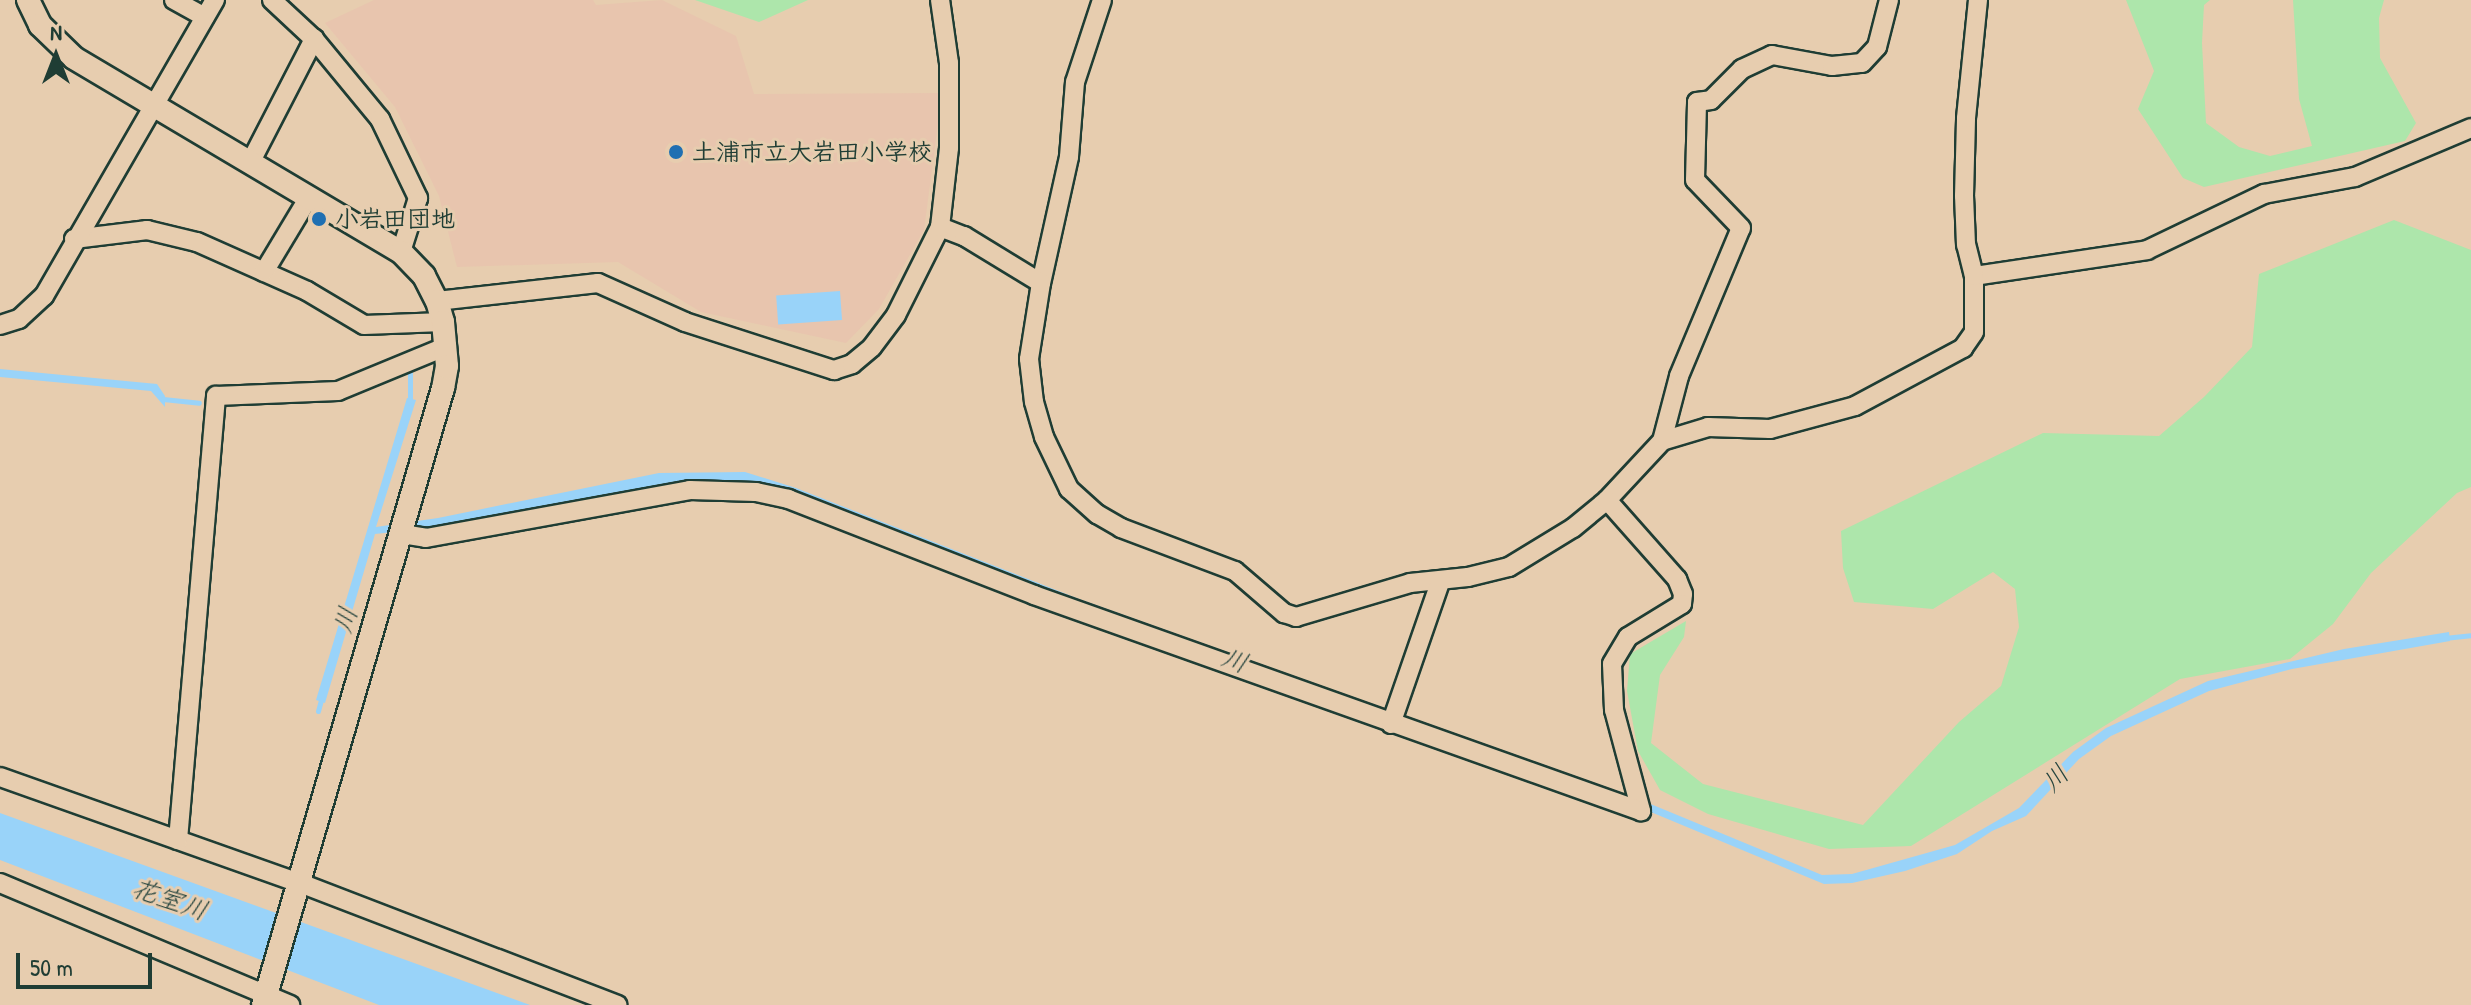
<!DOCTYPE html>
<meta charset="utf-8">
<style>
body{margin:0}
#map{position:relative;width:2471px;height:1005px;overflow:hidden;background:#e7cdaf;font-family:"Patrick Hand","Klee One",sans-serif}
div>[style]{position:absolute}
.built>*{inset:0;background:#e8c5ae}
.green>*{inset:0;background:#ade6ab}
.water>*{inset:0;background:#99d3f9;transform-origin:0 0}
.stream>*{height:5px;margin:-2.5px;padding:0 2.5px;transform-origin:2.5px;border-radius:2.5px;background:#99d3f9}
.roads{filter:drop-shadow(2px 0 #1f3d34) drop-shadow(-2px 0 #1f3d34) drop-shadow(0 2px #1f3d34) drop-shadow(0 -2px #1f3d34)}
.minor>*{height:18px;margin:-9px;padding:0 9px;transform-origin:9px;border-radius:9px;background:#e7cdaf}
.tertiary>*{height:22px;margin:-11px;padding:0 11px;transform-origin:11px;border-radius:11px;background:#e7cdaf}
.dots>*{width:22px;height:22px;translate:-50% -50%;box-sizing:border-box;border:4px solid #e7cdaf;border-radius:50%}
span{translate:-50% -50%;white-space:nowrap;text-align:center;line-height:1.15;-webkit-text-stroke:6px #e7cdaf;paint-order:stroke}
.poi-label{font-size:24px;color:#1f3d34;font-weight:700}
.left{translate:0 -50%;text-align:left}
.water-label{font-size:26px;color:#25443e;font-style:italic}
.north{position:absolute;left:16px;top:16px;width:80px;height:80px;-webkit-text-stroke:6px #e7cdaf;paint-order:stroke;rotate:0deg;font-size:22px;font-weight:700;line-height:32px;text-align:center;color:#1f3d34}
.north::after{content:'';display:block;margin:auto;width:28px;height:36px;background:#1f3d34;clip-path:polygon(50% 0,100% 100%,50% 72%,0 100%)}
.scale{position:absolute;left:16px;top:953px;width:136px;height:36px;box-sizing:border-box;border:4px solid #1f3d34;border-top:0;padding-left:10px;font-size:24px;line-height:28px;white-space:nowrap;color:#1f3d34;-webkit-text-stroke:6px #e7cdaf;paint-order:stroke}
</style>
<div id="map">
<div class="built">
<div style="clip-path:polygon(374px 0,593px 0,596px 5px,662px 0,736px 36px,754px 94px,942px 93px,924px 230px,879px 309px,846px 343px,701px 312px,618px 262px,457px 267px,439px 196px,395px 107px,325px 23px)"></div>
</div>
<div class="green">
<div style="clip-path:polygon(695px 0,808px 0,759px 22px)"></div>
<div style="clip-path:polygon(2126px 0,2210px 0,2204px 5px,2202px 43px,2206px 123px,2239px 147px,2270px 156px,2312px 146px,2299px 99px,2293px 0,2384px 0,2379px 18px,2380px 58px,2416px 123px,2405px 141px,2204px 187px,2183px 178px,2138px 109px,2154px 71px)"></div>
<div style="clip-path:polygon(2394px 220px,2471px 250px,2471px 487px,2457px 493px,2371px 573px,2333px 624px,2290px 659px,2180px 679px,1911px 846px,1829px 849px,1708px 814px,1660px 790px,1638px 751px,1627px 691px,1630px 654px,1686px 621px,1684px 637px,1660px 675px,1651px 743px,1703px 784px,1863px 825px,1959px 722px,2001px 686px,2019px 627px,2015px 589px,1993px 572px,1933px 609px,1854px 602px,1843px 568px,1841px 531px,2043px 433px,2159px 436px,2204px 397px,2252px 347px,2259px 274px)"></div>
</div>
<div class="water">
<div style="left:840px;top:291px;width:29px;height:64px;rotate:86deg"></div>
<div style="clip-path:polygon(0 369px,157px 384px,165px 396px,165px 407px,151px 391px,0 377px)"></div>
<div style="clip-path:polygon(407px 398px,416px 400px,376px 527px,438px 518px,659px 473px,745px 472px,796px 488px,1079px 599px,1653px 805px,1822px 875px,1852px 874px,1955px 845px,2019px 808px,2073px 752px,2106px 728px,2208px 681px,2344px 649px,2449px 632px,2450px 641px,2292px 669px,2209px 691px,2111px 736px,2079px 759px,2026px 816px,1992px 831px,1957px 854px,1905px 871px,1852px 883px,1824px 884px,1646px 810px,776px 492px,742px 482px,659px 485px,439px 527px,375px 534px,325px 703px,316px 700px)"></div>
<div style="clip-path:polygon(0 813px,530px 1005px,379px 1005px,0 860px)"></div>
</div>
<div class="stream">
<div style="left:163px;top:399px;width:36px;rotate:6deg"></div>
<div style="left:410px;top:403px;width:30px;rotate:-90deg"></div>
<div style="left:2444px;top:638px;width:27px;rotate:-6deg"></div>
<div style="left:318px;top:711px;width:16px;rotate:-75deg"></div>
</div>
<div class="roads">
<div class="minor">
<div style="left:174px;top:0;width:35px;rotate:29deg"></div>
<div style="left:272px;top:0;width:57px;rotate:42.9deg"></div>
<div style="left:314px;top:39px;width:104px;rotate:50.5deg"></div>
<div style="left:380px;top:119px;width:88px;rotate:64.3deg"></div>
<div style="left:418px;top:198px;width:57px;rotate:107.5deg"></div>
<div style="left:1102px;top:0;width:86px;rotate:108.2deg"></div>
<div style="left:1075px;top:82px;width:75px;rotate:94.6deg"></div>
<div style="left:1069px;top:157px;width:129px;rotate:102.5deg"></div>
<div style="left:1041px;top:283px;width:77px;rotate:99deg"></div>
<div style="left:1029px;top:359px;width:43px;rotate:83.4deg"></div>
<div style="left:1034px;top:402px;width:36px;rotate:74deg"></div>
<div style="left:1044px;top:437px;width:58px;rotate:64.3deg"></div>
<div style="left:1069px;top:489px;width:38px;rotate:42deg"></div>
<div style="left:1097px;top:514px;width:28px;rotate:30deg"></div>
<div style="left:1121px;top:528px;width:122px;rotate:20.7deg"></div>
<div style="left:1235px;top:571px;width:65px;rotate:40.6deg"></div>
<div style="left:1284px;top:613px;width:13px;rotate:18deg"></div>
<div style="left:1296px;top:617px;width:119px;rotate:-16.6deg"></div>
<div style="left:1410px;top:583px;width:58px;rotate:-5.9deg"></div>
<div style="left:1468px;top:577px;width:42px;rotate:-13.7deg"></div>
<div style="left:1509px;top:567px;width:75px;rotate:-31.4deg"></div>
<div style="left:1573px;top:528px;width:44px;rotate:-39.5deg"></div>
<div style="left:1607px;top:500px;width:81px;rotate:-47deg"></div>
<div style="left:1662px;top:441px;width:67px;rotate:-75.3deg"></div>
<div style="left:1679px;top:376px;width:160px;rotate:-67.3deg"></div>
<div style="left:1741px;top:228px;width:66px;rotate:-133.8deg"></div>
<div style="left:1695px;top:180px;width:78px;rotate:-88.5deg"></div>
<div style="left:1697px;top:102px;width:14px;rotate:-8deg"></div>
<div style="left:1711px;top:100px;width:44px;rotate:-45deg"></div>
<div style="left:1742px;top:69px;width:33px;rotate:-25deg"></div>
<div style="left:1772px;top:55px;width:61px;rotate:10.4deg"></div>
<div style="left:1832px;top:66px;width:30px;rotate:-6deg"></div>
<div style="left:1862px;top:63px;width:22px;rotate:-47deg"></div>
<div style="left:1877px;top:47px;width:49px;rotate:-75.7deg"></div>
<div style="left:250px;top:163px;width:140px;rotate:-62.7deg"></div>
<div style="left:940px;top:227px;width:26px;rotate:21deg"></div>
<div style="left:964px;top:236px;width:90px;rotate:31.4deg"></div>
<div style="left:74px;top:239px;width:74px;rotate:-7deg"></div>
<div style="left:147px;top:230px;width:51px;rotate:13.5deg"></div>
<div style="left:197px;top:242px;width:120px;rotate:24deg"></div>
<div style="left:307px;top:291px;width:66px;rotate:30.8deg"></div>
<div style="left:364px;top:325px;width:79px;rotate:-2.2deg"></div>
<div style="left:264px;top:272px;width:87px;rotate:-59deg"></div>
<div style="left:1974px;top:276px;width:175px;rotate:-8.5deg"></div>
<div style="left:2147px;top:250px;width:130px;rotate:-25.6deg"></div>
<div style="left:2264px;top:194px;width:93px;rotate:-10.6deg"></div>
<div style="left:2355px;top:177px;width:126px;rotate:-22.9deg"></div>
<div style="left:437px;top:301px;width:162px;rotate:-6.4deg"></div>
<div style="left:598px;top:283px;width:95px;rotate:24.1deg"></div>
<div style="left:685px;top:322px;width:157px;rotate:17.9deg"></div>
<div style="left:834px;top:370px;width:19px;rotate:-18deg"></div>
<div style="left:852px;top:364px;width:26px;rotate:-40deg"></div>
<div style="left:872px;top:347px;width:40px;rotate:-53deg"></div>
<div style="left:896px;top:315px;width:98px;rotate:-63.4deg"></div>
<div style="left:940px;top:227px;width:80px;rotate:-83.5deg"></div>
<div style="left:949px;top:148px;width:85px;rotate:-90deg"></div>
<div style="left:949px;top:63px;width:64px;rotate:-98.1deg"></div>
<div style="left:0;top:325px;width:20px;rotate:-18deg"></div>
<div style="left:19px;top:319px;width:34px;rotate:-43deg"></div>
<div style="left:44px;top:296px;width:342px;rotate:-60deg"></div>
<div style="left:1662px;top:441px;width:48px;rotate:-16.9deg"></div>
<div style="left:1708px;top:427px;width:62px;rotate:1.8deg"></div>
<div style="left:1770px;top:429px;width:88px;rotate:-15.1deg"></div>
<div style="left:1855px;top:406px;width:123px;rotate:-28.2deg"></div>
<div style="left:1963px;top:348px;width:19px;rotate:-55deg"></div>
<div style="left:1974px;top:332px;width:56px;rotate:-90deg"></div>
<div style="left:1974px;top:276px;width:32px;rotate:-104deg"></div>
<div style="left:1966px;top:245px;width:49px;rotate:-92.3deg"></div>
<div style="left:1964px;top:196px;width:78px;rotate:-88.5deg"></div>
<div style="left:1966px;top:118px;width:119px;rotate:-84.2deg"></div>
<div style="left:1607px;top:500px;width:106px;rotate:48.5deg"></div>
<div style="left:1677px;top:579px;width:16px;rotate:68deg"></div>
<div style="left:1683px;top:594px;width:10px;rotate:96deg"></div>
<div style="left:1682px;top:604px;width:63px;rotate:148.6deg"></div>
<div style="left:1628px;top:637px;width:31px;rotate:121deg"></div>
<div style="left:1612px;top:664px;width:46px;rotate:87.5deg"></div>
<div style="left:1614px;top:710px;width:105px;rotate:75deg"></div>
<div style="left:402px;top:534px;width:24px;rotate:9deg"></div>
<div style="left:426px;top:538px;width:268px;rotate:-10.3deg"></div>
<div style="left:690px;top:490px;width:66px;rotate:1.7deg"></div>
<div style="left:756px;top:492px;width:33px;rotate:12deg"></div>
<div style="left:788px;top:499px;width:264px;rotate:21.3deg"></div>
<div style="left:1034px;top:595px;width:644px;rotate:19.59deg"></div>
<div style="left:1391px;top:724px;width:152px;rotate:-70.9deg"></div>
<div style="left:0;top:777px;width:318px;rotate:19.5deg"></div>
<div style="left:300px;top:883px;width:340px;rotate:21deg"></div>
<div style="left:178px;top:840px;width:446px;rotate:-85.1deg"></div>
<div style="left:216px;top:396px;width:122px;rotate:-2.3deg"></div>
<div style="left:338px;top:391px;width:118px;rotate:-22.4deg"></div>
<div style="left:0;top:883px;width:315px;rotate:22.8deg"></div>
</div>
<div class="tertiary">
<div style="left:28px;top:0;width:28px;rotate:64deg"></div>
<div style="left:40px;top:25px;width:47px;rotate:44.1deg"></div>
<div style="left:74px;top:58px;width:380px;rotate:30.7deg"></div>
<div style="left:401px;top:252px;width:33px;rotate:46deg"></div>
<div style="left:424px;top:276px;width:28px;rotate:63deg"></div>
<div style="left:437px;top:301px;width:22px;rotate:74deg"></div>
<div style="left:443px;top:322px;width:44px;rotate:84.8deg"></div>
<div style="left:447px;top:366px;width:22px;rotate:100deg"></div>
<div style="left:443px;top:388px;width:643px;rotate:106.26deg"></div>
</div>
</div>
<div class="dots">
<div style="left:676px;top:152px;background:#1f6fb2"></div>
<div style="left:319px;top:219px;background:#1f6fb2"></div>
</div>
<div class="poi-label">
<span class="left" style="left:692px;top:152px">土浦市立大岩田小学校</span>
<span class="left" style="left:335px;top:219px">小岩田団地</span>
</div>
<div class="water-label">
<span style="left:345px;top:620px;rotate:-73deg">川</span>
<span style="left:1235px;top:660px;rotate:20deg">川</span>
<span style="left:2055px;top:778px;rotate:-46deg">川</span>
<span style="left:170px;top:899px;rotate:19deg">花室川</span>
</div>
<div class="north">N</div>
<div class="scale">50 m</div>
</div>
